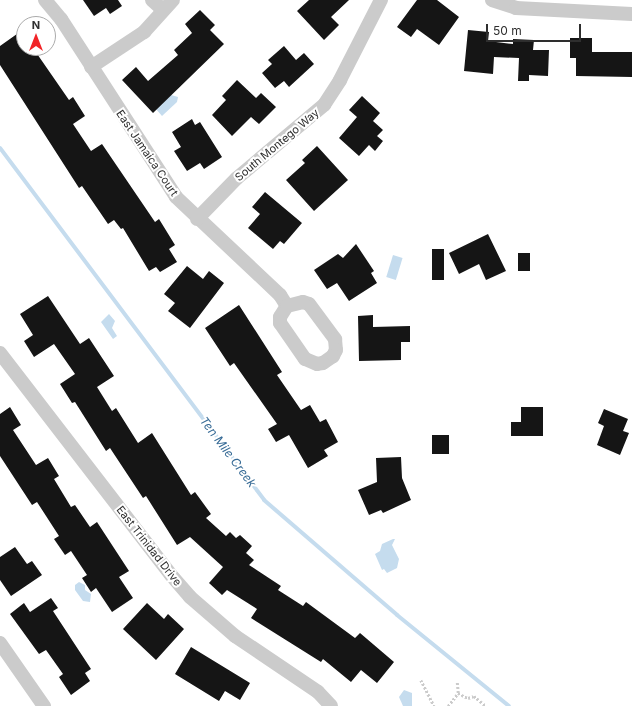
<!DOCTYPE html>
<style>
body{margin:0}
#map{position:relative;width:632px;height:706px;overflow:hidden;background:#fff;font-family:Inter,sans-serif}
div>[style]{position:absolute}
.water>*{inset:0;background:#c5dcee;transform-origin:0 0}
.stream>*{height:4px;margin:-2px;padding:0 2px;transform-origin:2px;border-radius:2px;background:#c5dcee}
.building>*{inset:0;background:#151515;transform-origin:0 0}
.path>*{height:2.5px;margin-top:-1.25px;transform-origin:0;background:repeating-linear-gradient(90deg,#cbcbcb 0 2px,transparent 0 4px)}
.minor>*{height:14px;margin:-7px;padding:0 7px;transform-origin:7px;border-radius:7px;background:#cbcbcb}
span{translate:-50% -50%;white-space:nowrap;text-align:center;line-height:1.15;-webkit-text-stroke:4px #fff;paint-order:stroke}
.street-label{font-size:11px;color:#2e2e2e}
.water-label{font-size:12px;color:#376b96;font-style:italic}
.north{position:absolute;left:16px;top:16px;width:40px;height:40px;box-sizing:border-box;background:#fff;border:1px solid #ababab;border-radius:50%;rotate:0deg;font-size:11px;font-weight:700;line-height:16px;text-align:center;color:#2e2e2e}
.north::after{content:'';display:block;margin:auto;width:14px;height:18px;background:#f12427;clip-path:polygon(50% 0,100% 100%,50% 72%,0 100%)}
.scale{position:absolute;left:486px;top:24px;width:95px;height:18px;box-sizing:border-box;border:2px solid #2e2e2e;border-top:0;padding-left:5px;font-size:12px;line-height:14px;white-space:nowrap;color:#2e2e2e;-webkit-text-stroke:3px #fff;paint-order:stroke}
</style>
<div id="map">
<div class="water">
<div style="clip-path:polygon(171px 95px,178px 97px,177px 102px,162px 116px,156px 109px)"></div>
<div style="left:393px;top:255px;width:10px;height:23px;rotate:17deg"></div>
<div style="clip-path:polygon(109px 314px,115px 321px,112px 328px,117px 336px,113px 339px,101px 322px)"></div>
<div style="clip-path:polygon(393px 539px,395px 539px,392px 545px,399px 559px,397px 568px,387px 573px,384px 569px,382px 570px,375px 554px,380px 551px,382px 544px)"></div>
<div style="clip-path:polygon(79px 582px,85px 585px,85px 590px,91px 594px,90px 602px,83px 601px,75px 590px,75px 585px)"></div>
<div style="clip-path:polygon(404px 690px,412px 693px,412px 706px,403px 706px,399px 697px)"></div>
</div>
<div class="stream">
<div style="left:0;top:148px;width:440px;rotate:53.1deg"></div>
<div style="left:264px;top:500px;width:176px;rotate:40.8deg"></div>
<div style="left:397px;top:615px;width:144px;rotate:39.1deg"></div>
</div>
<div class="building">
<div style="clip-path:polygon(83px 0,118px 0,122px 6px,110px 14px,106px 8px,94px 16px)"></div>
<div style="clip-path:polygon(309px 0,349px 0,331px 17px,339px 25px,324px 40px,297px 11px)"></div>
<div style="clip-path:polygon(417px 0,437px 0,459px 17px,439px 45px,417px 29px,411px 37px,397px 27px)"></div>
<div style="clip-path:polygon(200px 10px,215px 25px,210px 30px,224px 44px,153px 113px,122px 80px,136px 67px,148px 81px,178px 55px,174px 50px,192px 33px,185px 24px)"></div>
<div style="clip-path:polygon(24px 29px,24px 48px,33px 48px,69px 100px,73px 97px,85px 116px,73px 124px,91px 151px,102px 144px,155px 222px,159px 219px,175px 245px,169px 249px,177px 262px,160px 272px,156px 267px,149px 271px,123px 228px,121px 229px,114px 220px,108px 224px,82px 186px,79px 188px,0 65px,0 46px)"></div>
<div style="clip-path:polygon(468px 30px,489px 32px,488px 41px,513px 44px,513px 39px,534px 40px,533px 50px,549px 50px,548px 76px,529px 75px,529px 81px,518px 81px,519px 58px,494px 57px,493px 74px,464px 71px)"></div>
<div style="clip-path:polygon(570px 38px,592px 38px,592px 52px,632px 52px,632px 77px,576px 76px,576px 58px,570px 58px)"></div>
<div style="clip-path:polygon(284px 46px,296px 60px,304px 53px,314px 64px,289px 87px,284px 81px,275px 88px,262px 73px,272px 64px,268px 60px)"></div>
<div style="clip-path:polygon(237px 80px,256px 98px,261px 93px,276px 107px,259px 124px,251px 117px,232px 136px,212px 115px,226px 100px,222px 96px)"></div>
<div style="clip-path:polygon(362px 96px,380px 113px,373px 121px,383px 130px,377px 136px,383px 141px,375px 151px,369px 145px,359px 156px,339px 138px,357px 117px,349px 110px)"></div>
<div style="clip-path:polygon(192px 119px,195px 125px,200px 122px,222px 157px,204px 169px,200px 163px,187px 171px,174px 151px,181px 147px,172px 132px)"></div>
<div style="clip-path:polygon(317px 146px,348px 180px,314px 211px,286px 180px,305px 163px,302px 160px)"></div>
<div style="clip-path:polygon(265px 192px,302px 223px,284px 244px,280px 241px,273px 249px,248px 228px,260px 214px,252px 207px)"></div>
<div style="clip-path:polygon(488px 234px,506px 271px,486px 280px,479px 264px,459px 274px,449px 253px)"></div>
<div style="clip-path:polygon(356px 244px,374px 271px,371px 273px,377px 283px,349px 301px,337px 283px,327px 289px,314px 270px,338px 254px,343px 258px)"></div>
<div style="left:432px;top:249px;width:12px;height:31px"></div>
<div style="left:518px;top:253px;width:12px;height:18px"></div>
<div style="clip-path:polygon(187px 266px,203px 279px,209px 271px,224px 283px,190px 328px,168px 311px,175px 303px,164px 294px)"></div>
<div style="clip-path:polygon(48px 296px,80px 344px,89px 338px,114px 376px,97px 387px,112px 411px,116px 408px,138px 443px,152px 433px,191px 495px,195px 492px,211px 514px,206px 518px,226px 536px,230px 532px,236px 538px,240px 535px,252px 546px,246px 553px,254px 560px,249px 565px,281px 586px,278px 590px,303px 606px,306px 602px,355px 638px,360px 633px,394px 662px,377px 683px,361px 670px,351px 682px,323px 659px,321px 662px,251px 618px,257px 609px,227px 590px,222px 595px,209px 583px,223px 567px,190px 537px,177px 545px,146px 496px,143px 498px,110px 448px,106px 451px,75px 402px,72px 403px,60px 384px,75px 374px,54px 344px,34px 357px,24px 341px,33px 335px,20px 314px)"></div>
<div style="clip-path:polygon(239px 305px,282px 372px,277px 375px,301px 410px,310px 405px,320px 422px,326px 419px,338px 442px,324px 450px,328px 456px,308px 468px,289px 435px,276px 442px,268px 429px,277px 424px,234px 363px,230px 366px,205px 328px)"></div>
<div style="clip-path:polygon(373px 315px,373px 327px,410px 326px,410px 342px,401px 342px,401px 360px,359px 361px,358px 316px)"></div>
<div style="clip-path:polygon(10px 407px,21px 425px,13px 430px,36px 465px,48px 458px,59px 476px,54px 479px,71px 507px,75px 505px,90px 527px,97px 522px,129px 571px,119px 577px,133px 598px,112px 612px,96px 588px,91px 592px,82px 578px,87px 575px,71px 551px,65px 555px,54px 539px,59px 536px,37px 502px,32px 505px,0 456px,0 414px)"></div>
<div style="clip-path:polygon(521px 407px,543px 407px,543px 436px,511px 436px,511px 422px,521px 422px)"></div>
<div style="clip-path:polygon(604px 409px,628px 419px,623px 431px,629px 433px,620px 455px,597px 445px,604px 426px,598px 423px)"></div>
<div style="left:432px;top:435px;width:17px;height:19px"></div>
<div style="clip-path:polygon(401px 457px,402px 478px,411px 500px,383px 513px,381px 510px,369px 515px,358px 490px,377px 482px,376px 458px)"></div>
<div style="clip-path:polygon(15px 547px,27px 564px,32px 561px,42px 575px,11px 596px,0 580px,0 557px)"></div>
<div style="clip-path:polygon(51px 598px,58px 608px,53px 611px,91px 669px,85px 673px,90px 681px,71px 695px,59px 677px,63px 674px,46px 650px,39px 654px,10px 614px,24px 603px,30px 612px)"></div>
<div style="clip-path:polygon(147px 603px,164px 619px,168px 614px,184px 629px,156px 660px,123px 629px)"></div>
<div style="clip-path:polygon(191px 647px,250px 683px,240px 700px,225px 691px,219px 701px,175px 674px)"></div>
</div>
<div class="path">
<div style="left:421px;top:680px;width:29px;rotate:63deg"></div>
<div style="left:458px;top:693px;width:11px;rotate:27deg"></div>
<div style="left:468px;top:698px;width:6px;rotate:-18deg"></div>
<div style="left:474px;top:696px;width:16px;rotate:40deg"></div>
<div style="left:448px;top:706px;width:16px;rotate:-52deg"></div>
<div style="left:458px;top:693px;width:11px;rotate:-95deg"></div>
</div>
<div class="minor">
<div style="left:45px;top:0;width:25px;rotate:50deg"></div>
<div style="left:61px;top:19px;width:212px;rotate:57.1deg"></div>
<div style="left:176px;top:197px;width:143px;rotate:43.3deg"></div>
<div style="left:280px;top:295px;width:13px;rotate:58deg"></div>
<div style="left:152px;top:0;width:15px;rotate:42deg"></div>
<div style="left:492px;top:0;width:25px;rotate:18deg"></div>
<div style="left:516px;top:8px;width:116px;rotate:3deg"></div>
<div style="left:91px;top:67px;width:64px;rotate:-33.4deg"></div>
<div style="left:144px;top:32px;width:43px;rotate:-47.8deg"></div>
<div style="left:197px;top:219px;width:57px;rotate:-45.7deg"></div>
<div style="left:237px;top:178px;width:114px;rotate:-40deg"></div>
<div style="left:324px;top:105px;width:30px;rotate:-57deg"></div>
<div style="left:340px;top:80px;width:90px;rotate:-62.9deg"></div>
<div style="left:303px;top:302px;width:6px;rotate:18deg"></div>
<div style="left:309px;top:304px;width:44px;rotate:53.4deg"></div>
<div style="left:335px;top:339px;width:11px;rotate:85deg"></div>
<div style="left:336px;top:350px;width:7px;rotate:117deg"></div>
<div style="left:333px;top:356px;width:12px;rotate:145deg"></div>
<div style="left:323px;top:363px;width:6px;rotate:171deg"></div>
<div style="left:317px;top:364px;width:13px;rotate:-157deg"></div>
<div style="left:305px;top:359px;width:44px;rotate:-124.8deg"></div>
<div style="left:280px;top:323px;width:6px;rotate:-90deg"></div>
<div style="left:280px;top:317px;width:13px;rotate:-58deg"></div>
<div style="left:287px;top:306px;width:16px;rotate:-14deg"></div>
<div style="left:0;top:353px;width:280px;rotate:52.4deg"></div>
<div style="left:171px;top:575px;width:29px;rotate:49deg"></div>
<div style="left:190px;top:597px;width:60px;rotate:40.9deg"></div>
<div style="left:235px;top:636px;width:100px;rotate:34deg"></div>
<div style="left:318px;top:692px;width:19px;rotate:47deg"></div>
<div style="left:0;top:643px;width:77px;rotate:55.1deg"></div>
</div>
<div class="street-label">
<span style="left:277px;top:145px;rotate:-40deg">South Montego Way</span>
<span style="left:147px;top:153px;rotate:56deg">East Jamaica Court</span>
<span style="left:149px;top:546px;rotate:52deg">East Trinidad Drive</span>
</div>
<div class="water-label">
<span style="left:228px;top:452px;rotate:53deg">Ten Mile Creek</span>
</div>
<div class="north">N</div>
<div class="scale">50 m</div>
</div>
